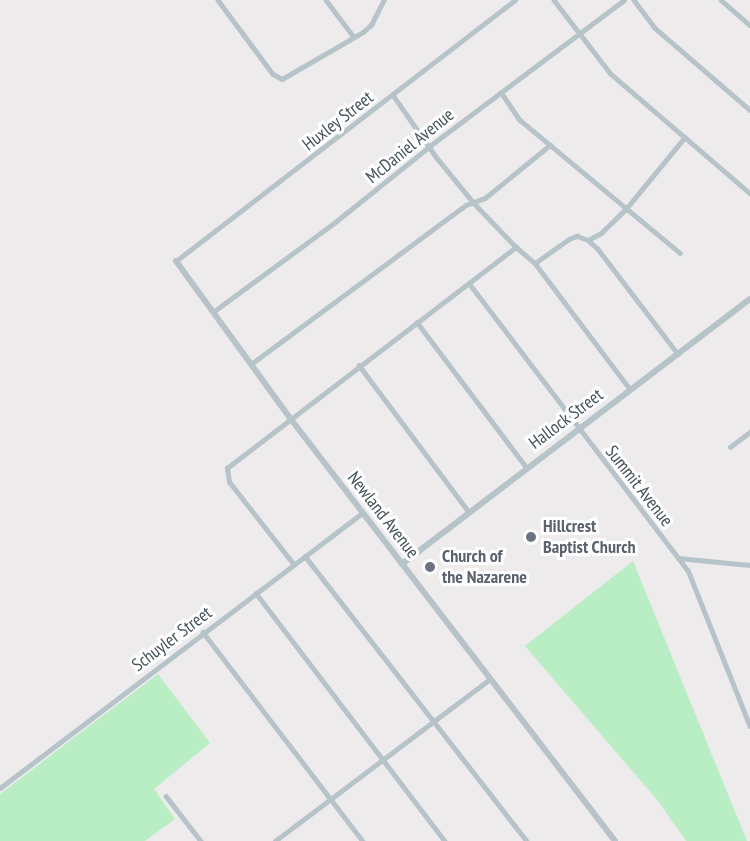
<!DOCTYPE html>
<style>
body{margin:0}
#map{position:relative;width:750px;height:841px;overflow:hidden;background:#eeebec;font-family:"PT Sans Narrow",sans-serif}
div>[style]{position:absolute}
.green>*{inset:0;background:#b9edc3}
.minor>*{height:4.5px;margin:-2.25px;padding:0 2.25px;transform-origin:2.25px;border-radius:2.25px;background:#b6c3c8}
.tertiary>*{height:6px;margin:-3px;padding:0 3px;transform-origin:3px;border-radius:3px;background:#b6c3c8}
.dots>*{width:16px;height:16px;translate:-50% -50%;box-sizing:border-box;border:3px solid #fff;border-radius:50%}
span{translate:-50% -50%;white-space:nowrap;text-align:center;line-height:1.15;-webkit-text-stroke:6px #fff;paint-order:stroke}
.street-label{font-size:18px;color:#445258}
.worship-label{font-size:18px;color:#5b616d;font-weight:700}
.left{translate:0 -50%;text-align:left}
</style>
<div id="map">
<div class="green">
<div style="clip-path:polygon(633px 561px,747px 841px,686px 841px,658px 801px,525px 646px)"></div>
<div style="clip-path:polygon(158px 674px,210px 743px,154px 789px,175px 819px,145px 841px,0 841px,0 794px)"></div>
</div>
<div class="minor">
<div style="left:218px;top:0;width:92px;rotate:53.4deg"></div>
<div style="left:273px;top:74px;width:10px;rotate:29deg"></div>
<div style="left:282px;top:79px;width:94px;rotate:-30.1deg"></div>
<div style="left:363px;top:32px;width:11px;rotate:-41deg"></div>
<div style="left:371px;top:25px;width:28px;rotate:-63deg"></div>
<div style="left:326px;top:0;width:46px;rotate:52.9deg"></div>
<div style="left:554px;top:0;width:93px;rotate:52.4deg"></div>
<div style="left:611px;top:74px;width:183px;rotate:40.6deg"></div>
<div style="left:634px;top:0;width:35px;rotate:53deg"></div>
<div style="left:655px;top:28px;width:125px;rotate:40.8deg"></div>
<div style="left:721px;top:0;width:38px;rotate:41deg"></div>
<div style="left:501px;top:92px;width:34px;rotate:56deg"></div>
<div style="left:520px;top:120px;width:208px;rotate:39.7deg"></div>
<div style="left:393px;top:95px;width:77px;rotate:55.1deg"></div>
<div style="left:437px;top:158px;width:57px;rotate:50.7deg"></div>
<div style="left:473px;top:202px;width:62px;rotate:46.3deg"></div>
<div style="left:516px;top:247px;width:25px;rotate:40deg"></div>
<div style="left:535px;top:263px;width:158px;rotate:53deg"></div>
<div style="left:588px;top:240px;width:13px;rotate:42deg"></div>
<div style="left:598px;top:249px;width:132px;rotate:52.7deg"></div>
<div style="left:176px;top:261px;width:428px;rotate:-37.6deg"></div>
<div style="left:535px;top:263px;width:42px;rotate:-35.2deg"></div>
<div style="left:569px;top:239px;width:9px;rotate:-21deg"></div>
<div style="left:577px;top:236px;width:12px;rotate:20deg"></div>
<div style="left:588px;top:240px;width:15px;rotate:-28deg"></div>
<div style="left:601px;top:233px;width:33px;rotate:-44deg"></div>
<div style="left:625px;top:210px;width:94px;rotate:-50.6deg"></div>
<div style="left:469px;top:283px;width:361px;rotate:52.7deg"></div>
<div style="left:688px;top:570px;width:168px;rotate:68.3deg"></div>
<div style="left:213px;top:312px;width:150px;rotate:-36.3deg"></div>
<div style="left:334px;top:223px;width:134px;rotate:-38.7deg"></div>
<div style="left:439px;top:139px;width:231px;rotate:-36.9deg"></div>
<div style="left:417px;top:322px;width:183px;rotate:53deg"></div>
<div style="left:251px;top:364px;width:267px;rotate:-36.5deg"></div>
<div style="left:466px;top:205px;width:20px;rotate:-20deg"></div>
<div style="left:485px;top:198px;width:84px;rotate:-39.2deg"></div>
<div style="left:359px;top:365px;width:184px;rotate:53.2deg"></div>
<div style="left:730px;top:447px;width:25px;rotate:-37deg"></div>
<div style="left:305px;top:556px;width:361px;rotate:52.1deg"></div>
<div style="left:678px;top:558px;width:72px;rotate:5.6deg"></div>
<div style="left:294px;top:565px;width:105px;rotate:-128.1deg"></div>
<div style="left:229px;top:482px;width:14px;rotate:-98deg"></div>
<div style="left:227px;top:468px;width:364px;rotate:-37.4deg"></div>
<div style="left:256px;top:593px;width:312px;rotate:52.7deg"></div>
<div style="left:203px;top:632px;width:263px;rotate:52.6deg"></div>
<div style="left:0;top:788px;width:455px;rotate:-37.2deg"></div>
<div style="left:166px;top:796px;width:57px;rotate:52.1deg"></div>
<div style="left:275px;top:841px;width:269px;rotate:-37deg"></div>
</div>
<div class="tertiary">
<div style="left:176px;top:261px;width:194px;rotate:54deg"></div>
<div style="left:290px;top:418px;width:533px;rotate:52.46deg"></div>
<div style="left:402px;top:564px;width:437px;rotate:-37.3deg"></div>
</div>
<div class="dots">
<div style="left:531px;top:537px;background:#6b7280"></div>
<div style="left:430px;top:567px;background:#6b7280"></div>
</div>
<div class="street-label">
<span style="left:338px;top:121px;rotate:-38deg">Huxley Street</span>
<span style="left:410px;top:146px;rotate:-39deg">McDaniel Avenue</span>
<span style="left:566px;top:419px;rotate:-37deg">Hallock Street</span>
<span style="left:639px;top:486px;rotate:52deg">Summit Avenue</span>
<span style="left:383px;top:515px;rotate:52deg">Newland Avenue</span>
<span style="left:172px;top:639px;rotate:-37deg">Schuyler Street</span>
</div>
<div class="worship-label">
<span class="left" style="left:543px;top:537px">Hillcrest<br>Baptist Church</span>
<span class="left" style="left:442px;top:567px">Church of<br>the Nazarene</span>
</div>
</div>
